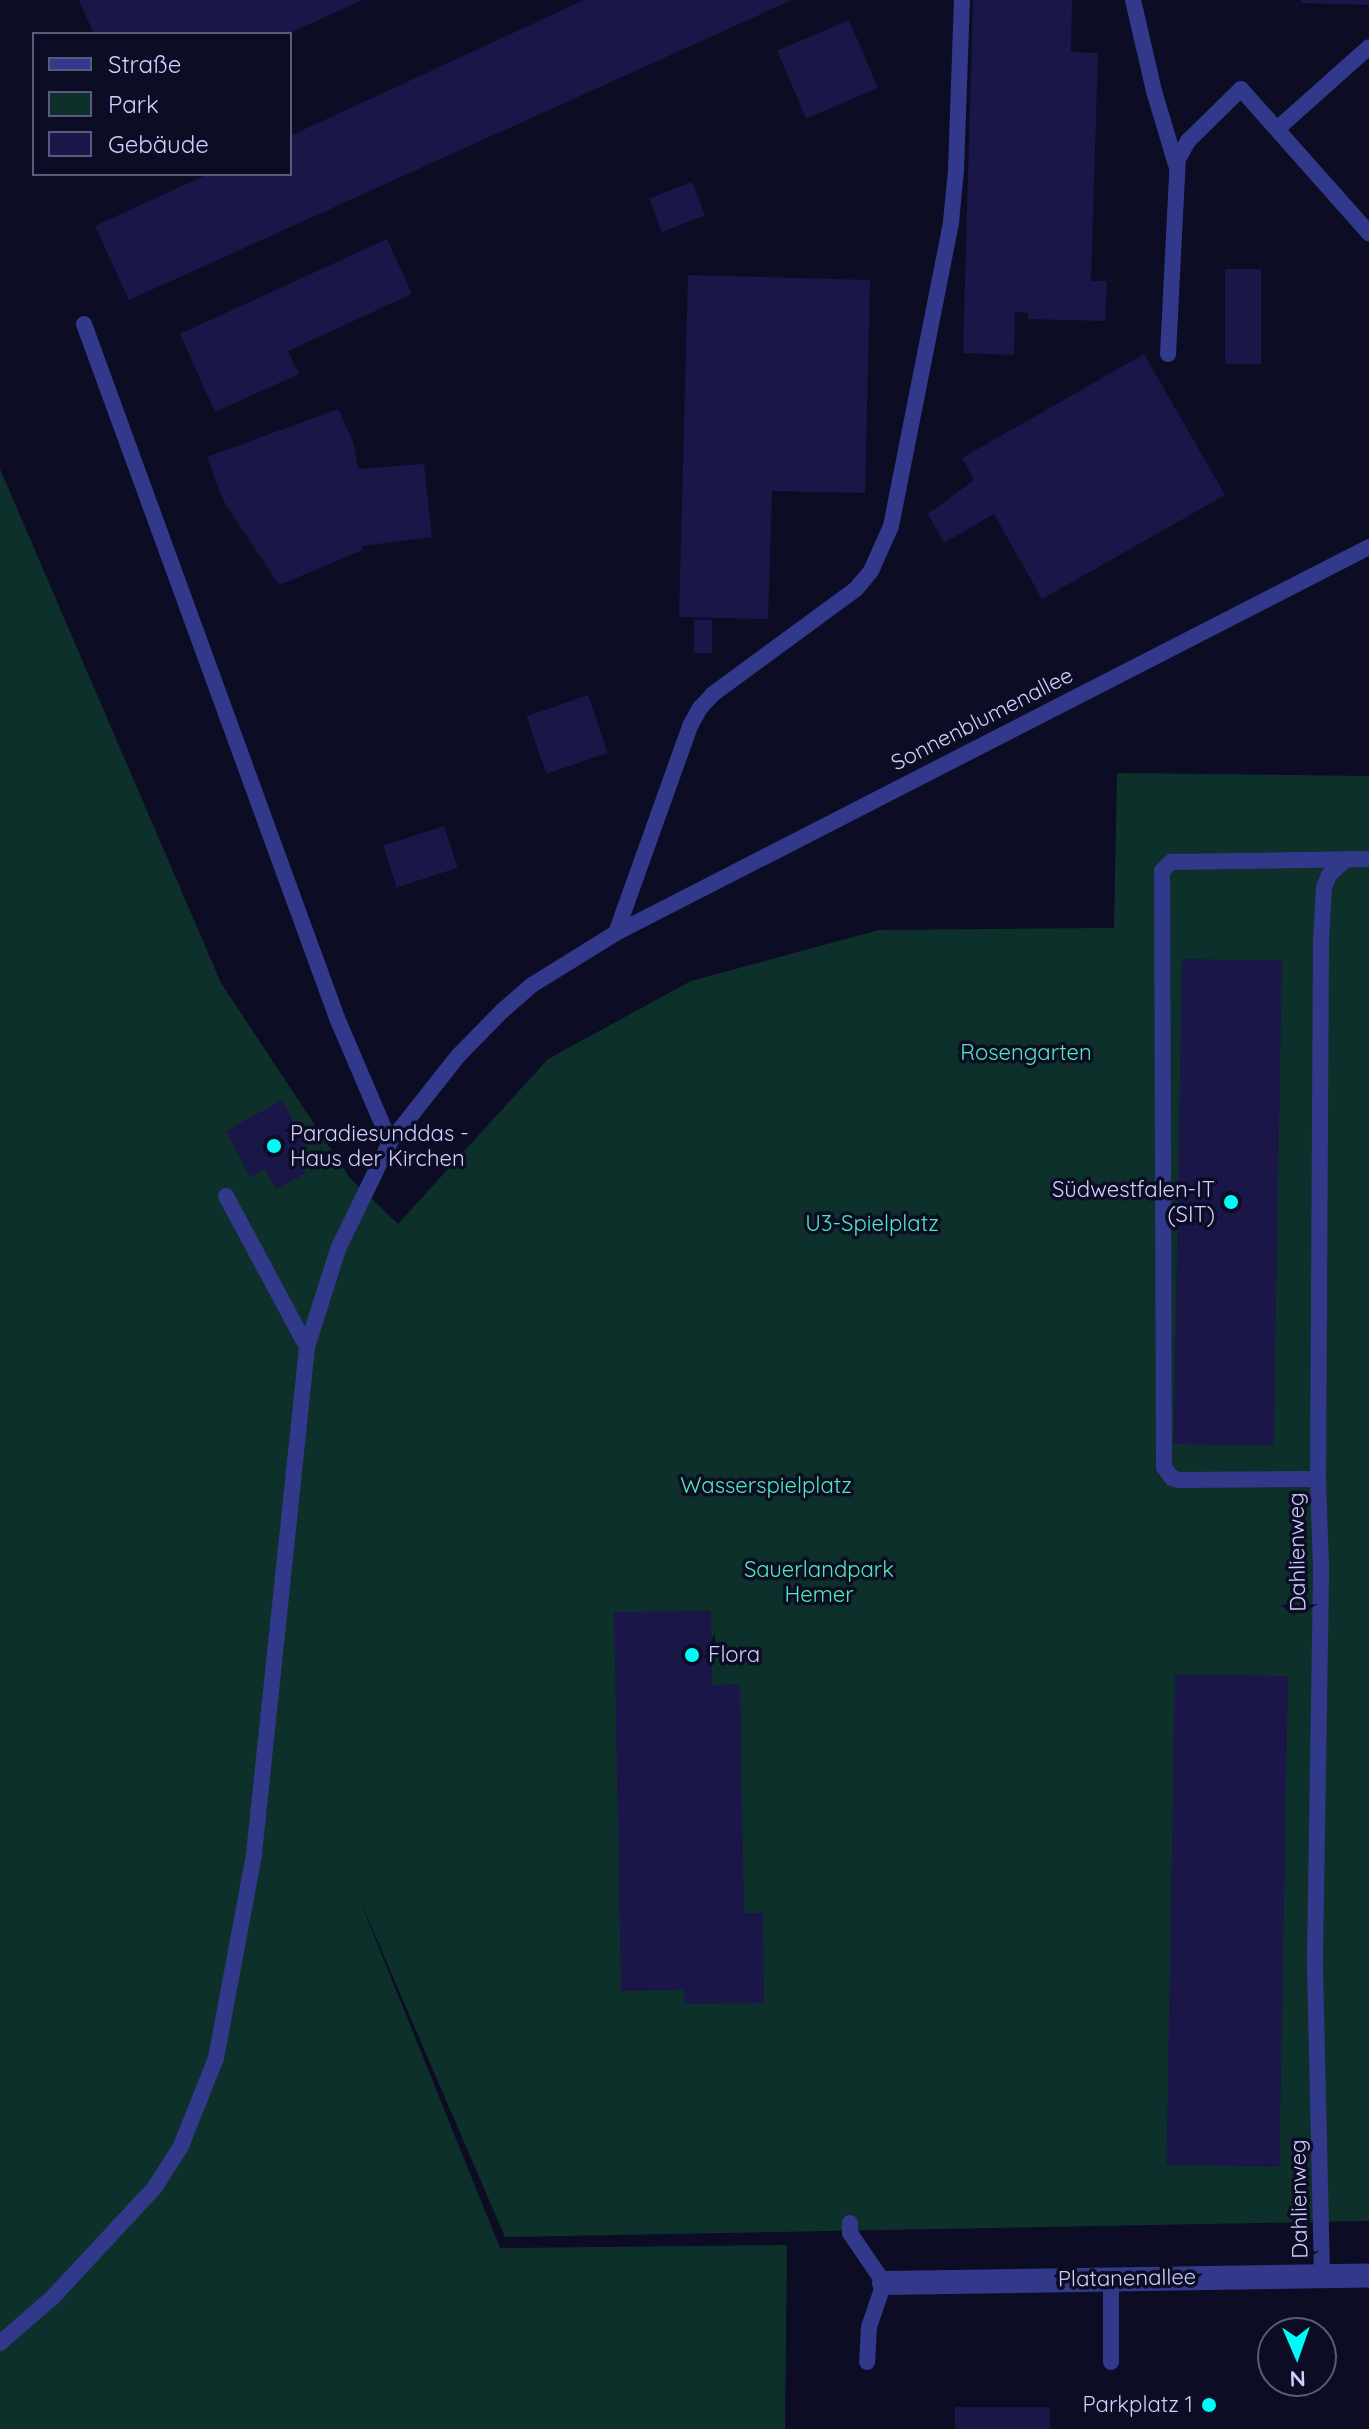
<!DOCTYPE html>
<meta charset="utf-8">
<style>
body{margin:0}
#map{position:relative;width:1369px;height:2429px;overflow:hidden;background:#0d0c25;font-family:Quicksand,sans-serif}
div>[style]{position:absolute}
.green>*{inset:0;background:#0e302b}
.building>*{inset:0;background:#1a1648;transform-origin:0 0}
.lane>*{height:16px;margin:-8px;padding:0 8px;transform-origin:8px;border-radius:8px;background:#32388a}
.street>*{height:24px;margin:-12px;padding:0 12px;transform-origin:12px;border-radius:12px;background:#32388a}
.dots>*{width:22px;height:22px;translate:-50% -50%;box-sizing:border-box;border:4px solid #0d0c25;border-radius:50%}
span{translate:-50% -50%;white-space:nowrap;text-align:center;line-height:1.15;-webkit-text-stroke:7px #0d0c25;paint-order:stroke}
.street-label{font-size:22px;color:#d0d0ff}
.park-label{font-size:22px;color:#4fecb4}
.poi-label{font-size:22px;color:#d0d0ff}
.left{translate:0 -50%;text-align:left}
.right{translate:-100% -50%;text-align:right}
.legend{position:absolute;left:32px;top:32px;width:260px;height:144px;box-sizing:border-box;background:#0d0c25;border:2px solid #5b5a7c;margin:0;padding:10px 14px;list-style:none;font-size:24px;color:#d0d0ff}
.legend li{display:flex;align-items:center;gap:16px;height:40px}
.legend b{width:40px;border:2px solid #5b5a7c}
.north{position:absolute;left:1257px;top:2317px;width:80px;height:80px;box-sizing:border-box;background:#0d0c25;border:2px solid #5b5a7c;border-radius:50%;rotate:178deg;font-size:22px;font-weight:700;line-height:32px;text-align:center;color:#d0d0ff}
.north::after{content:'';display:block;margin:auto;width:28px;height:36px;background:#00fbf9;clip-path:polygon(50% 0,100% 100%,50% 72%,0 100%)}
</style>
<div id="map">
<div class="green">
<div style="clip-path:polygon(0 469px,221px 983px,350px 1178px,398px 1224px,548px 1059px,691px 981px,879px 930px,1114px 928px,1117px 773px,1369px 776px,1369px 2221px,505px 2237px,356px 1891px,500px 2248px,787px 2245px,785px 2429px,0 2429px)"></div>
</div>
<div class="building">
<div style="clip-path:polygon(79px 0,362px 0,288px 34px,94px 34px)"></div>
<div style="clip-path:polygon(584px 0,792px 0,129px 300px,95px 226px,208px 174px,290px 174px,290px 136px)"></div>
<div style="clip-path:polygon(973px 0,1072px 0,1071px 52px,1098px 53px,1091px 281px,1107px 281px,1105px 321px,1028px 319px,1028px 313px,1015px 312px,1014px 355px,963px 353px)"></div>
<div style="clip-path:polygon(1301px 0,1369px 0,1369px 5px,1301px 3px)"></div>
<div style="left:849px;top:20px;width:74px;height:78px;rotate:67deg"></div>
<div style="left:692px;top:182px;width:36px;height:46px;rotate:69deg"></div>
<div style="clip-path:polygon(387px 239px,412px 294px,288px 351px,299px 374px,215px 412px,180px 334px)"></div>
<div style="left:1225px;top:269px;width:36px;height:95px"></div>
<div style="clip-path:polygon(688px 275px,870px 280px,865px 493px,772px 491px,768px 619px,679px 617px)"></div>
<div style="clip-path:polygon(1144px 354px,1225px 495px,1042px 599px,994px 514px,944px 543px,928px 514px,974px 480px,962px 458px)"></div>
<div style="clip-path:polygon(338px 409px,354px 444px,358px 469px,424px 464px,432px 537px,362px 546px,363px 550px,279px 585px,223px 500px,207px 457px)"></div>
<div style="left:694px;top:620px;width:18px;height:33px"></div>
<div style="left:588px;top:695px;width:61px;height:65px;rotate:71deg"></div>
<div style="left:444px;top:826px;width:44px;height:64px;rotate:72deg"></div>
<div style="left:1182px;top:959px;width:100px;height:485px;rotate:1deg"></div>
<div style="clip-path:polygon(282px 1100px,307px 1147px,294px 1154px,305px 1174px,276px 1189px,265px 1169px,250px 1177px,226px 1131px)"></div>
<div style="clip-path:polygon(711px 1611px,712px 1685px,740px 1684px,744px 1913px,763px 1913px,764px 2003px,685px 2004px,684px 1990px,621px 1991px,614px 1612px)"></div>
<div style="left:1175px;top:1674px;width:113px;height:491px;rotate:1deg"></div>
<div style="left:1050px;top:2407px;width:22px;height:95px;rotate:90deg"></div>
</div>
<div class="lane">
<div style="left:1133px;top:0;width:93px;rotate:77deg"></div>
<div style="left:1154px;top:91px;width:77px;rotate:73.4deg"></div>
<div style="left:1277px;top:129px;width:123px;rotate:-41.7deg"></div>
<div style="left:84px;top:324px;width:739px;rotate:69.97deg"></div>
<div style="left:337px;top:1018px;width:135px;rotate:66.9deg"></div>
<div style="left:1168px;top:354px;width:195px;rotate:-87.1deg"></div>
<div style="left:1178px;top:159px;width:21px;rotate:-61deg"></div>
<div style="left:1188px;top:141px;width:74px;rotate:-44.5deg"></div>
<div style="left:1241px;top:89px;width:193px;rotate:48.4deg"></div>
<div style="left:616px;top:933px;width:220px;rotate:-70.3deg"></div>
<div style="left:690px;top:726px;width:21px;rotate:-61deg"></div>
<div style="left:700px;top:708px;width:19px;rotate:-47deg"></div>
<div style="left:713px;top:694px;width:177px;rotate:-36.3deg"></div>
<div style="left:856px;top:589px;width:23px;rotate:-50deg"></div>
<div style="left:871px;top:571px;width:49px;rotate:-66deg"></div>
<div style="left:891px;top:526px;width:310px;rotate:-78.8deg"></div>
<div style="left:951px;top:222px;width:52px;rotate:-84.5deg"></div>
<div style="left:956px;top:170px;width:170px;rotate:-88deg"></div>
<div style="left:226px;top:1196px;width:171px;rotate:61.8deg"></div>
<div style="left:1318px;top:1479px;width:139px;rotate:179.6deg"></div>
<div style="left:1179px;top:1480px;width:7px;rotate:-164deg"></div>
<div style="left:1172px;top:1478px;width:14px;rotate:-126deg"></div>
<div style="left:1164px;top:1467px;width:596px;rotate:-90.19deg"></div>
<div style="left:1162px;top:871px;width:13px;rotate:-45deg"></div>
<div style="left:1171px;top:862px;width:198px;rotate:-0.9deg"></div>
<div style="left:850px;top:2223px;width:10px;rotate:90deg"></div>
<div style="left:850px;top:2233px;width:60px;rotate:55.8deg"></div>
<div style="left:884px;top:2283px;width:46px;rotate:108.8deg"></div>
<div style="left:869px;top:2327px;width:35px;rotate:93deg"></div>
<div style="left:1322px;top:2275px;width:317px;rotate:-91.3deg"></div>
<div style="left:1315px;top:1958px;width:391px;rotate:-89.1deg"></div>
<div style="left:1321px;top:1567px;width:88px;rotate:-92deg"></div>
<div style="left:1318px;top:1479px;width:538px;rotate:-89.68deg"></div>
<div style="left:1321px;top:941px;width:54px;rotate:-86.8deg"></div>
<div style="left:1324px;top:887px;width:13px;rotate:-67deg"></div>
<div style="left:1329px;top:875px;width:23px;rotate:-43deg"></div>
<div style="left:1111px;top:2279px;width:83px;rotate:90deg"></div>
<div style="left:0;top:2343px;width:69px;rotate:-40.9deg"></div>
<div style="left:52px;top:2298px;width:151px;rotate:-47.1deg"></div>
<div style="left:155px;top:2187px;width:49px;rotate:-57.6deg"></div>
<div style="left:181px;top:2146px;width:95px;rotate:-68.3deg"></div>
<div style="left:216px;top:2058px;width:208px;rotate:-79.4deg"></div>
<div style="left:254px;top:1854px;width:510px;rotate:-84.03deg"></div>
<div style="left:307px;top:1347px;width:103px;rotate:-72.4deg"></div>
<div style="left:338px;top:1249px;width:119px;rotate:-64.1deg"></div>
<div style="left:390px;top:1142px;width:110px;rotate:-51.7deg"></div>
<div style="left:458px;top:1056px;width:63px;rotate:-45.6deg"></div>
<div style="left:502px;top:1011px;width:40px;rotate:-41deg"></div>
<div style="left:532px;top:985px;width:99px;rotate:-31.8deg"></div>
<div style="left:616px;top:933px;width:846px;rotate:-27.14deg"></div>
</div>
<div class="street">
<div style="left:884px;top:2283px;width:485px;rotate:-0.9deg"></div>
</div>
<div class="dots">
<div style="left:274px;top:1146px;background:#00fbf9"></div>
<div style="left:1231px;top:1202px;background:#00fbf9"></div>
<div style="left:692px;top:1655px;background:#00fbf9"></div>
<div style="left:1209px;top:2405px;background:#00fbf9"></div>
</div>
<div class="street-label">
<span style="left:982px;top:719px;rotate:-27deg">Sonnenblumenallee</span>
<span style="left:1297px;top:1552px;rotate:-91deg">Dahlienweg</span>
<span style="left:1299px;top:2199px;rotate:-91deg">Dahlienweg</span>
<span style="left:1127px;top:2278px;rotate:-1deg">Platanenallee</span>
</div>
<div class="park-label">
<span style="left:1026px;top:1053px">Rosengarten</span>
<span style="left:872px;top:1224px">U3-Spielplatz</span>
<span style="left:766px;top:1486px">Wasserspielplatz</span>
<span style="left:819px;top:1582px">Sauerlandpark<br>Hemer</span>
</div>
<div class="poi-label">
<span class="left" style="left:290px;top:1146px">Paradiesunddas -<br>Haus der Kirchen</span>
<span class="right" style="left:1215px;top:1202px">Südwestfalen-IT<br>(SIT)</span>
<span class="left" style="left:708px;top:1655px">Flora</span>
<span class="right" style="left:1193px;top:2405px">Parkplatz 1</span>
</div>
<ul class="legend">
<li><b style="height:10px;background:#32388a"></b>Straße</li>
<li><b style="height:22px;background:#0e302b"></b>Park</li>
<li><b style="height:22px;background:#1a1648"></b>Gebäude</li>
</ul>
<div class="north">N</div>
</div>
